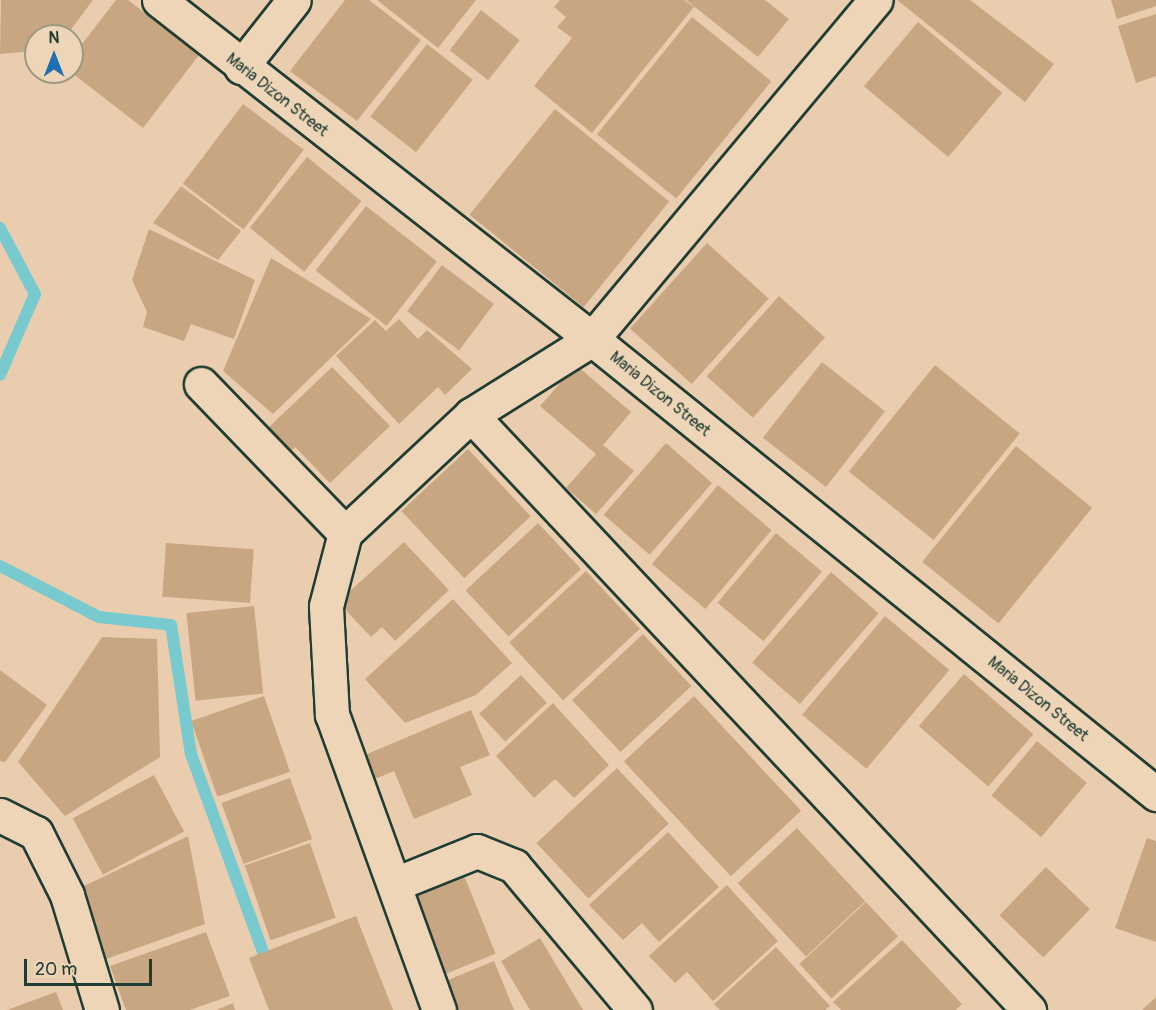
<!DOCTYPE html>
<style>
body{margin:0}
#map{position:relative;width:1156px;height:1010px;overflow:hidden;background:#eacdae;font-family:Pangolin,sans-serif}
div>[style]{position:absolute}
.stream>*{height:12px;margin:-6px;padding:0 6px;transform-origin:6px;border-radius:6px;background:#78cacf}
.building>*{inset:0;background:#c9a682;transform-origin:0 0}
.roads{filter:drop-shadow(2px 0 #1f3d34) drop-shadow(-2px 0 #1f3d34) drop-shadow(0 2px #1f3d34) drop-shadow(0 -2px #1f3d34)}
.minor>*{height:33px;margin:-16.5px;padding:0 16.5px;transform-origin:16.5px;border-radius:16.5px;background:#efd5b7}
span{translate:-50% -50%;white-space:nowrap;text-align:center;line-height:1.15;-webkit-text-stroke:5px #efd5b7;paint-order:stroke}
.street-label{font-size:16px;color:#1f3d34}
.north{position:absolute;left:24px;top:24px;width:60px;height:60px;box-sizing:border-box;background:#efd5b7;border:2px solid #9c9883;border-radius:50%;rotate:0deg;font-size:16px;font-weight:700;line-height:24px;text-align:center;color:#1f3d34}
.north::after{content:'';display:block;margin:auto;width:21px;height:27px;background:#1f6fb2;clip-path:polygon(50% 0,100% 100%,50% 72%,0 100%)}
.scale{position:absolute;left:24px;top:959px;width:128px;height:27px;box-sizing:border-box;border:3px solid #1f3d34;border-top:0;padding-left:8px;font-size:18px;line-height:21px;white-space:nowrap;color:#1f3d34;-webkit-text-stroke:4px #efd5b7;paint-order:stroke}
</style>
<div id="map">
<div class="stream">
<div style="left:0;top:228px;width:75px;rotate:62.1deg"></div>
<div style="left:35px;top:294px;width:88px;rotate:113.4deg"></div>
<div style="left:0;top:566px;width:111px;rotate:27.3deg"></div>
<div style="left:99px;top:617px;width:72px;rotate:6.3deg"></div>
<div style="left:171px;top:625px;width:131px;rotate:81.2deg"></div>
<div style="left:191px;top:754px;width:228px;rotate:70deg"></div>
</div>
<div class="building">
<div style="clip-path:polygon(1px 0,93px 0,66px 36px,36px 36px,36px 51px,0 54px)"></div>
<div style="clip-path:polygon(116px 0,128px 0,199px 55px,143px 128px,72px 73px,72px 57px)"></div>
<div style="clip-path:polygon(345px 0,369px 0,421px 40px,357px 121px,290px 71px)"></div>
<div style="clip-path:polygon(377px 0,476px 0,438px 48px)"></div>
<div style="clip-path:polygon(560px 0,684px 0,694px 7px,592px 133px,534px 86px,572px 38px,557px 27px,566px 17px,554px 7px)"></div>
<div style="clip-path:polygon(686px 0,765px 0,789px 19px,758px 57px)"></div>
<div style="clip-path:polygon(897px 0,970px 0,1054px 64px,1025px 102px)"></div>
<div style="clip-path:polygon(1111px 0,1156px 0,1156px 6px,1117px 19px)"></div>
<div style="left:481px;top:10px;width:49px;height:51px;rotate:38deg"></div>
<div style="clip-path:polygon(1156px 14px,1156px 76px,1136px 83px,1118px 26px)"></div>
<div style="left:692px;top:17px;width:102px;height:151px;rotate:39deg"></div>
<div style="left:918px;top:22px;width:110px;height:84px;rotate:40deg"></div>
<div style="left:427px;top:44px;width:58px;height:92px;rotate:38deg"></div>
<div style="left:243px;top:104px;width:76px;height:100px;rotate:37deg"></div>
<div style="left:555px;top:109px;width:147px;height:136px;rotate:39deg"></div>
<div style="left:307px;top:157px;width:70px;height:91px;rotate:39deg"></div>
<div style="clip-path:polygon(181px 186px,241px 231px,218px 260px,153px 223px)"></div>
<div style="left:366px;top:206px;width:90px;height:82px;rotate:38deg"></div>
<div style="clip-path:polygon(149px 229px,255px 280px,234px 339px,191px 324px,184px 341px,143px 327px,147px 312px,132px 280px)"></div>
<div style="left:707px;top:243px;width:83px;height:115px;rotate:42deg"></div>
<div style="clip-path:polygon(271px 258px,371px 319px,273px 414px,223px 371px)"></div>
<div style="left:442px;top:265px;width:65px;height:58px;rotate:37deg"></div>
<div style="left:779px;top:296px;width:62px;height:108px;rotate:42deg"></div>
<div style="clip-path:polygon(399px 319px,418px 339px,427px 330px,472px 369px,445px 395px,438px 387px,399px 424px,336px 356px,375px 320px,386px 331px)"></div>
<div style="left:822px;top:362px;width:80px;height:96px;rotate:38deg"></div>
<div style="clip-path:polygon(576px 365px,631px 412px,603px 445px,634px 471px,596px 514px,566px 488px,596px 454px,540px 406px)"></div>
<div style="left:935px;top:365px;width:109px;height:137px;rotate:39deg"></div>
<div style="clip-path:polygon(332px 367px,390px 426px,330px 483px,295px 447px,290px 452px,267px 429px)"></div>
<div style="left:666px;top:443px;width:61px;height:95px;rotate:41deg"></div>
<div style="left:1016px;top:446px;width:98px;height:149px;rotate:39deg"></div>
<div style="left:468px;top:449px;width:92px;height:91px;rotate:47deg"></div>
<div style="left:718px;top:485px;width:70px;height:103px;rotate:40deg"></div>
<div style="left:538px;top:523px;width:63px;height:99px;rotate:47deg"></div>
<div style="left:776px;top:533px;width:60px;height:91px;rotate:40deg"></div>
<div style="clip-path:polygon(404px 542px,449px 590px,395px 641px,382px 627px,371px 637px,338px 602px)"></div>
<div style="left:166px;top:543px;width:88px;height:54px;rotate:4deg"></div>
<div style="left:586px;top:571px;width:79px;height:105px;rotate:47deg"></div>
<div style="left:831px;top:572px;width:63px;height:120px;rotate:41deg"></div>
<div style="clip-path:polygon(453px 599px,512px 663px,476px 695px,405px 723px,365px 679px)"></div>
<div style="left:254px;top:606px;width:88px;height:68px;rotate:84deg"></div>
<div style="left:885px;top:616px;width:84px;height:129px;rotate:40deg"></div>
<div style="left:643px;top:634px;width:71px;height:97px;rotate:47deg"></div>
<div style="clip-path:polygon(102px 637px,157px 639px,160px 757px,65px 816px,18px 762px)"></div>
<div style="clip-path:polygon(0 670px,47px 705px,5px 762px,0 761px)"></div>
<div style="left:964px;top:674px;width:92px;height:69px;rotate:41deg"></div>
<div style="left:521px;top:675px;width:38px;height:57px;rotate:47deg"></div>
<div style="left:264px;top:696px;width:80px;height:77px;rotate:71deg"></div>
<div style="left:694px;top:696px;width:157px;height:96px;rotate:47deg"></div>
<div style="clip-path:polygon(553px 703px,609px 765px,574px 798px,555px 779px,534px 798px,496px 756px)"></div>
<div style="clip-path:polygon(471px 710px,490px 755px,460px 767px,472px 795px,414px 819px,394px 771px,375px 779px,365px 755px)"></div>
<div style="left:1037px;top:741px;width:65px;height:71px;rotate:40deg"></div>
<div style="left:617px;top:768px;width:76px;height:110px;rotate:47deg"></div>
<div style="left:154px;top:775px;width:64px;height:92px;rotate:62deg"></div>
<div style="left:290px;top:778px;width:65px;height:73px;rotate:70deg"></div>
<div style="left:797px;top:828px;width:100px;height:81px;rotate:47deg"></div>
<div style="clip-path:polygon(668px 832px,719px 887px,659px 942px,642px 923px,623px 940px,589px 905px)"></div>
<div style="clip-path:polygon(188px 836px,205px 924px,106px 959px,80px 888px)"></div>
<div style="clip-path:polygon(1147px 838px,1156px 841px,1156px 942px,1115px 928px)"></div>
<div style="left:310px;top:843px;width:79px;height:69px;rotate:71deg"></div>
<div style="left:1046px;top:867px;width:61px;height:67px;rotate:44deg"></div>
<div style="left:463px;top:873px;width:87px;height:57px;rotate:68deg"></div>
<div style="clip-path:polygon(727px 885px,778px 941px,713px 1001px,687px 972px,675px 983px,649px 956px)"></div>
<div style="left:866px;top:902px;width:47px;height:91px;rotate:47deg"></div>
<div style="clip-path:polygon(356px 916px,393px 1010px,269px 1010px,249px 958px)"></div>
<div style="clip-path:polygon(206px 932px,230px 996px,190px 1010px,126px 1010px,110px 966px)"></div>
<div style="clip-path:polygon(540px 938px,583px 1010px,530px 1010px,501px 961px)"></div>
<div style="clip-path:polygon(902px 940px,962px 1004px,956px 1010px,841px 1010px,833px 1002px)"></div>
<div style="clip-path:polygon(776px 947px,830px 1006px,825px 1010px,720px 1010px,714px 1004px)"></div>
<div style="clip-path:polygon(494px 961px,514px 1010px,446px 1010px,436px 985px)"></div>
<div style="clip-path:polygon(56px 992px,63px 1010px,7px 1010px)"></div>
<div style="clip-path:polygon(1156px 997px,1156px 1010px,1142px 1010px)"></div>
<div style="clip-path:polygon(233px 1003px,235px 1010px,216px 1010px)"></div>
</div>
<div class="roads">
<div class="minor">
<div style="left:159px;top:0;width:550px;rotate:38.06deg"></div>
<div style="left:592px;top:339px;width:725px;rotate:38.89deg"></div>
<div style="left:241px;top:67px;width:85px;rotate:-51.7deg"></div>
<div style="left:201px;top:384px;width:207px;rotate:46deg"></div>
<div style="left:471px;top:415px;width:816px;rotate:46.84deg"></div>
<div style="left:0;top:815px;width:40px;rotate:26.6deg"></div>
<div style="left:36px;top:833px;width:69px;rotate:63.4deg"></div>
<div style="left:67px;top:895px;width:120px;rotate:73.1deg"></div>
<div style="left:395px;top:884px;width:88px;rotate:-21.9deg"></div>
<div style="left:477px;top:851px;width:40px;rotate:22deg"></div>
<div style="left:514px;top:866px;width:188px;rotate:50deg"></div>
<div style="left:439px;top:1010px;width:314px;rotate:-109.9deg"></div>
<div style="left:332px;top:715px;width:109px;rotate:-93.2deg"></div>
<div style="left:326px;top:606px;width:75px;rotate:-75.4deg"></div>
<div style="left:345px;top:533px;width:173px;rotate:-43.1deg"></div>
<div style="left:471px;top:415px;width:143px;rotate:-32.1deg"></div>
<div style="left:592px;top:339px;width:442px;rotate:-50.1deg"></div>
</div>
</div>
<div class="street-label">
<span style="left:277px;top:95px;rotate:38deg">Maria Dizon Street</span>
<span style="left:660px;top:394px;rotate:39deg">Maria Dizon Street</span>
<span style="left:1038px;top:699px;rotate:39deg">Maria Dizon Street</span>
</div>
<div class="north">N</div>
<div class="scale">20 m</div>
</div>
